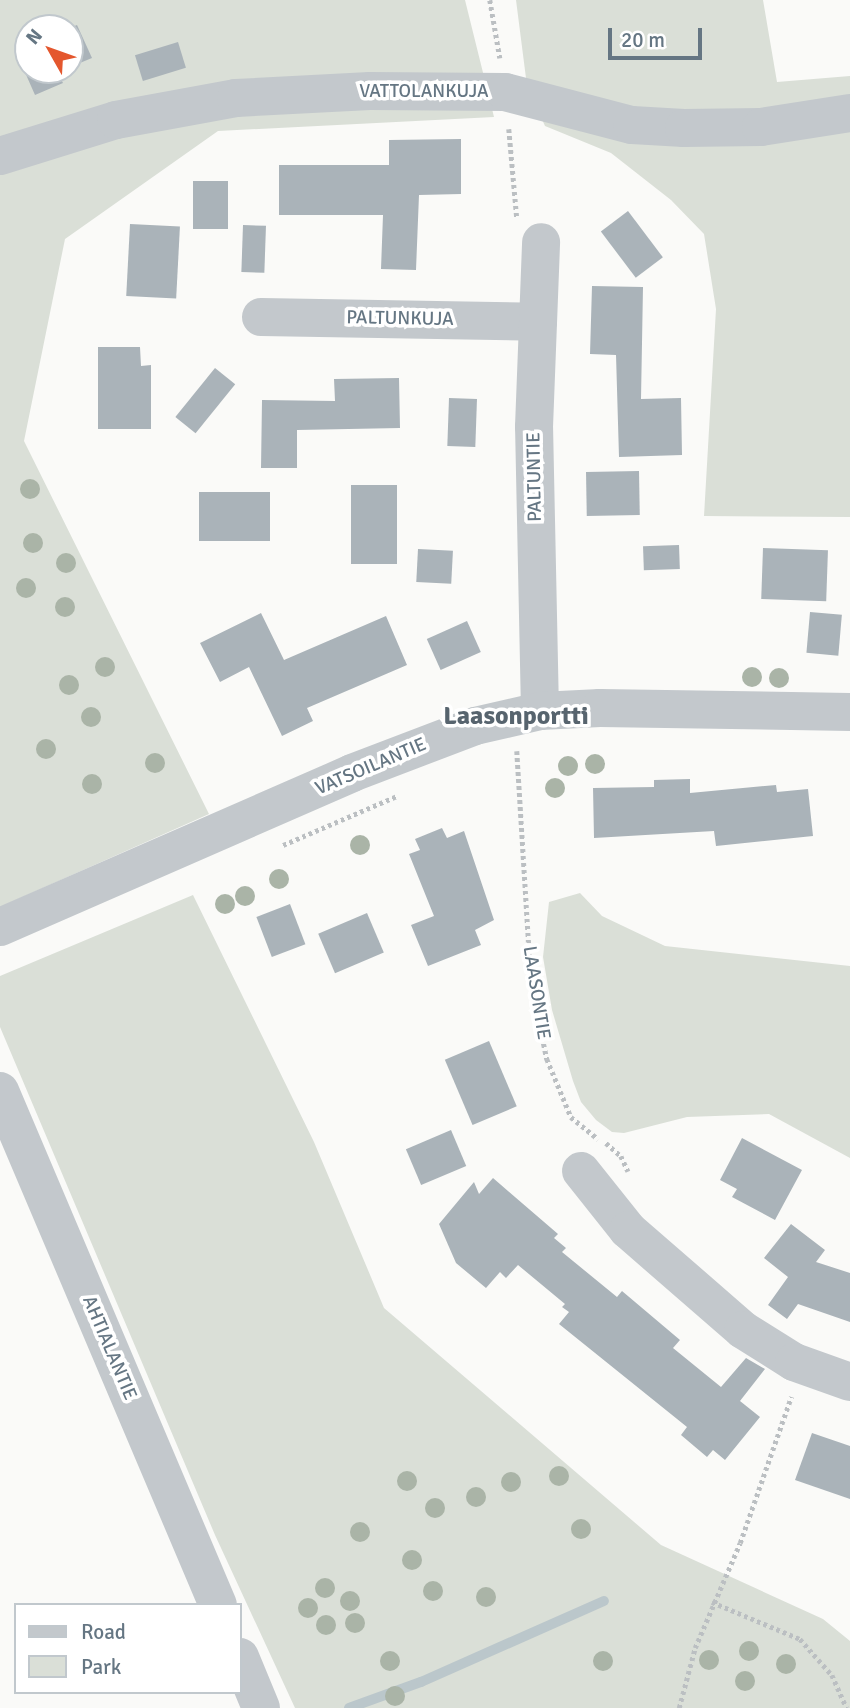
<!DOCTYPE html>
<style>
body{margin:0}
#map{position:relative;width:850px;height:1708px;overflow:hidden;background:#fafaf8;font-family:Signika,sans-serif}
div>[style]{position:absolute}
.green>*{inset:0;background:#dadfd7}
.stream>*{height:10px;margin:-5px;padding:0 5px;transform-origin:5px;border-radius:5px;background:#bbc7cb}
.building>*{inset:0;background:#aab3b9;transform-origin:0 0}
.path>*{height:4.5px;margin-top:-2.25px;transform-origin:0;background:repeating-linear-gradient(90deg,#bbbfc2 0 3.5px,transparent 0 7px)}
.minor>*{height:38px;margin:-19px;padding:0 19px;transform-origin:19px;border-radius:19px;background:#c3c8cc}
.trees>*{width:20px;height:20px;margin:-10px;border-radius:50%;background:#aab4a7}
span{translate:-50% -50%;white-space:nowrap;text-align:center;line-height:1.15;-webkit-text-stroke:7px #fff;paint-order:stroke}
.street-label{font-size:19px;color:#657683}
.district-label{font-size:26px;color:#57646e;font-weight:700}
.legend{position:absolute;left:14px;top:1603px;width:228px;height:91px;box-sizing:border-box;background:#fff;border:2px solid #c1c8cd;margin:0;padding:9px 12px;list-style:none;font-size:21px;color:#657683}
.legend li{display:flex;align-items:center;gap:14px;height:35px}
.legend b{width:35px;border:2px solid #c1c8cd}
.north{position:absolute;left:14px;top:14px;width:70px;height:70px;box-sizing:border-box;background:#fff;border:2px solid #c1c8cd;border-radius:50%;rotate:310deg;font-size:19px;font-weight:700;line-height:28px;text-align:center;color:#657683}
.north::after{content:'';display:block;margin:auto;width:24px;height:32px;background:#e4572e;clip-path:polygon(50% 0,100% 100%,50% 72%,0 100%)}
.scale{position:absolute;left:608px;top:28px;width:94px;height:32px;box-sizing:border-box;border:4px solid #657683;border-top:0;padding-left:9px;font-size:21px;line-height:24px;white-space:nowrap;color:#657683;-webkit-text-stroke:5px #fff;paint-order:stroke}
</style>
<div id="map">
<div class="green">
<div style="clip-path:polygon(evenodd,0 0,465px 0,494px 117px,218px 131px,65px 239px,24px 441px,209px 814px,0 907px,0 0,28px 28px,70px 28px,70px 70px,28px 70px,28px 28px)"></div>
<div style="clip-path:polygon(516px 0,763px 0,777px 82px,850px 76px,850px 517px,704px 516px,716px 309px,704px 234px,671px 200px,611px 153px,545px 126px,527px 86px)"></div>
<div style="clip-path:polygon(580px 893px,602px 916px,665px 946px,850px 966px,850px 1158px,769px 1114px,687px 1117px,624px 1133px,612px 1132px,596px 1120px,581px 1102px,573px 1081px,552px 1010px,543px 957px,549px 902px)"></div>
<div style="clip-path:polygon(193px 895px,314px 1142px,384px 1308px,661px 1545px,823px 1619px,850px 1641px,850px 1708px,295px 1708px,215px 1535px,0 1027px,0 976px)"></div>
</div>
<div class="stream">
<div style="left:349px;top:1708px;width:77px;rotate:-19.9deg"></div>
<div style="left:421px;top:1682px;width:200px;rotate:-23.9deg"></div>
</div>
<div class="building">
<div style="clip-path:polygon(77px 25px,92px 58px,70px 67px,70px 28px)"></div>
<div style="left:178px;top:42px;width:27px;height:45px;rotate:73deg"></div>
<div style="clip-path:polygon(28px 46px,28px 70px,64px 70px,58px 73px,63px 83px,35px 95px,16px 52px)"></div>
<div style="clip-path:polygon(461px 139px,461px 194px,419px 195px,416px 270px,381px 269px,383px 215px,279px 215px,279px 165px,389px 165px,389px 140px)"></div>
<div style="left:193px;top:181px;width:35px;height:48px"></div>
<div style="left:628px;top:211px;width:58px;height:34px;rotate:53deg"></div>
<div style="left:130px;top:224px;width:50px;height:72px;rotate:3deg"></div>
<div style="left:243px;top:225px;width:23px;height:47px;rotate:2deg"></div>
<div style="clip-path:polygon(592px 286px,643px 287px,641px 399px,681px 398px,682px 455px,619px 457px,616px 355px,590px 354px)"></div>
<div style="clip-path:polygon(98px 347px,140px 347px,141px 366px,151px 365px,151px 429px,98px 429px)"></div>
<div style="left:215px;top:368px;width:26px;height:63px;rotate:39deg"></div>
<div style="clip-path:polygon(399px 378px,400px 428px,297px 430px,297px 468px,261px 468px,262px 400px,335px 401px,334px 379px)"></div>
<div style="left:449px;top:398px;width:28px;height:48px;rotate:2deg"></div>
<div style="left:639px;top:471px;width:44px;height:53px;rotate:89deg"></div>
<div style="left:351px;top:485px;width:46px;height:79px"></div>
<div style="left:199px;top:492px;width:71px;height:49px"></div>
<div style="left:679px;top:545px;width:24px;height:36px;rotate:88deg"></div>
<div style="left:763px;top:548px;width:65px;height:51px;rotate:2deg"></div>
<div style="left:418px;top:549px;width:35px;height:33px;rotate:3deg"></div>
<div style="left:810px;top:612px;width:32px;height:41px;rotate:5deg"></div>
<div style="clip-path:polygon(261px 613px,284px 660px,386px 616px,407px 665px,307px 708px,313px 721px,282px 736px,249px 667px,220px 682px,200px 643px)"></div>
<div style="left:467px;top:621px;width:34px;height:44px;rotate:66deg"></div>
<div style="clip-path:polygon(690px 779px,690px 793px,776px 785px,777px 792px,808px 789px,813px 836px,716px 846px,714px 831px,594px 838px,593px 788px,654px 787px,654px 780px)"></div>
<div style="clip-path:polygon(442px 828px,447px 838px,464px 831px,494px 920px,475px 930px,481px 945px,428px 966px,411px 925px,434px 916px,409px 854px,420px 850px,415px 839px)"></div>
<div style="left:290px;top:904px;width:43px;height:36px;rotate:69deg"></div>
<div style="left:367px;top:913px;width:43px;height:53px;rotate:67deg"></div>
<div style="left:489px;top:1041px;width:71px;height:48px;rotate:67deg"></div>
<div style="left:451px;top:1130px;width:39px;height:49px;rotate:67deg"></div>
<div style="clip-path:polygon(742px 1138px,802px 1170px,775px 1220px,732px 1197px,737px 1189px,720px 1180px)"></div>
<div style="clip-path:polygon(493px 1178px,558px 1234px,554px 1238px,566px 1248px,562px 1252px,617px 1297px,622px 1291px,680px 1340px,673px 1348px,721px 1387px,746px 1358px,765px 1369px,740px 1401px,760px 1417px,725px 1460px,713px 1450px,707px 1457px,681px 1435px,687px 1427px,559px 1324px,569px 1312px,562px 1307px,565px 1304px,518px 1265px,506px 1278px,500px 1272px,486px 1288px,456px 1263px,439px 1224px,474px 1182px,479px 1194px)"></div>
<div style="clip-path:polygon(791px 1224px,825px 1250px,816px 1262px,850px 1273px,850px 1322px,798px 1304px,787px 1319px,768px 1305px,788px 1277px,764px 1258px)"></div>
<div style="clip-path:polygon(812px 1433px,850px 1446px,850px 1499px,795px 1480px)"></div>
</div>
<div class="path">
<div style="left:490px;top:0;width:59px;rotate:80.2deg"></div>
<div style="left:509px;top:129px;width:89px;rotate:84.9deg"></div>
<div style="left:517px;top:751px;width:231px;rotate:86.5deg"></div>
<div style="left:531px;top:982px;width:79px;rotate:78.3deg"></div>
<div style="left:547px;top:1059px;width:63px;rotate:67.5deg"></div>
<div style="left:571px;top:1117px;width:35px;rotate:39deg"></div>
<div style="left:283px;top:845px;width:124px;rotate:-23.3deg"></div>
<div style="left:606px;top:1143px;width:20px;rotate:41deg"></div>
<div style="left:621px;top:1156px;width:17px;rotate:65deg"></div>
<div style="left:712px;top:1602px;width:95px;rotate:22.8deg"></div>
<div style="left:800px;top:1639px;width:48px;rotate:48.4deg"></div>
<div style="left:832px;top:1675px;width:36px;rotate:66deg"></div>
<div style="left:679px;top:1708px;width:62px;rotate:-75.1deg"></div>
<div style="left:695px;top:1648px;width:114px;rotate:-66.8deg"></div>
<div style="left:740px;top:1543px;width:155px;rotate:-70.7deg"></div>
</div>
<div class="minor">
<div style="left:0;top:156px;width:121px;rotate:-17.2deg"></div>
<div style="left:116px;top:120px;width:122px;rotate:-10.4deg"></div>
<div style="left:236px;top:98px;width:134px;rotate:-3deg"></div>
<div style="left:370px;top:91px;width:135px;rotate:0.4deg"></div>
<div style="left:505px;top:92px;width:131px;rotate:14.6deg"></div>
<div style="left:632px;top:125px;width:52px;rotate:3.3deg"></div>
<div style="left:684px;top:128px;width:77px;rotate:-0.7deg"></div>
<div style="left:761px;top:127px;width:90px;rotate:-8.9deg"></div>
<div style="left:261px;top:317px;width:277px;rotate:1deg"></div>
<div style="left:540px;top:711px;width:284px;rotate:-91.2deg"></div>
<div style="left:534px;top:427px;width:185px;rotate:-87.8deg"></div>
<div style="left:0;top:927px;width:384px;rotate:-23.6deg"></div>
<div style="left:352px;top:773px;width:132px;rotate:-20.9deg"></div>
<div style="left:475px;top:726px;width:67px;rotate:-13deg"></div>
<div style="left:540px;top:711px;width:60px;rotate:-2.9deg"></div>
<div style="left:600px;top:708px;width:250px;rotate:0.9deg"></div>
<div style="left:0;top:1091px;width:558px;rotate:67.02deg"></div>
<div style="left:581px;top:1171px;width:75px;rotate:51.5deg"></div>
<div style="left:628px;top:1230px;width:152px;rotate:41deg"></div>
<div style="left:743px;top:1330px;width:60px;rotate:32.1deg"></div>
<div style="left:794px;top:1362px;width:59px;rotate:19.7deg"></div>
<div style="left:240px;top:1657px;width:55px;rotate:67.6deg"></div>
</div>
<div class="trees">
<div style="left:30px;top:489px"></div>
<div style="left:33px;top:543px"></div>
<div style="left:66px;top:563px"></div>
<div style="left:26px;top:588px"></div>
<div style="left:65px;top:607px"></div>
<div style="left:105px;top:667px"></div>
<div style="left:752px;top:677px"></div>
<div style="left:779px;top:678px"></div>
<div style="left:69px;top:685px"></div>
<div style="left:91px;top:717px"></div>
<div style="left:46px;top:749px"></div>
<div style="left:155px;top:763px"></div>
<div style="left:595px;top:764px"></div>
<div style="left:568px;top:766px"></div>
<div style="left:92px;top:784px"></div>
<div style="left:555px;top:788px"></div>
<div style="left:360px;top:845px"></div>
<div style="left:279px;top:879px"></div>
<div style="left:245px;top:896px"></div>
<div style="left:225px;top:904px"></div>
<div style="left:559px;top:1476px"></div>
<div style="left:407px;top:1481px"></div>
<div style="left:511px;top:1482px"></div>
<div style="left:476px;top:1497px"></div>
<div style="left:435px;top:1508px"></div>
<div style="left:581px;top:1529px"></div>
<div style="left:360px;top:1532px"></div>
<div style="left:412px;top:1560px"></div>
<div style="left:325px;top:1588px"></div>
<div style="left:433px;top:1591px"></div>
<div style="left:486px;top:1597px"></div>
<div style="left:350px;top:1601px"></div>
<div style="left:308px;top:1608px"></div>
<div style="left:355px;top:1623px"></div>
<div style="left:326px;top:1625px"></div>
<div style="left:749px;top:1651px"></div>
<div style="left:709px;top:1660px"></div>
<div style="left:390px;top:1661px"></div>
<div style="left:603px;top:1661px"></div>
<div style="left:786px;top:1664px"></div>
<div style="left:745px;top:1681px"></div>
<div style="left:395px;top:1696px"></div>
</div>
<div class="street-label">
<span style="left:424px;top:92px">VATTOLANKUJA</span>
<span style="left:400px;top:319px;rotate:1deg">PALTUNKUJA</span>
<span style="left:535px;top:477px;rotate:-91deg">PALTUNTIE</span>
<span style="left:371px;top:767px;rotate:-23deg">VATSOILANTIE</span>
<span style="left:536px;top:993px;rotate:81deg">LAASONTIE</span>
<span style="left:109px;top:1348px;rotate:67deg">AHTIALANTIE</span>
</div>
<div class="district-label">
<span style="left:516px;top:717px">Laasonportti</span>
</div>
<ul class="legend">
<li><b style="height:9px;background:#c3c8cc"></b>Road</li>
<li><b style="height:19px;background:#dadfd7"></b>Park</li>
</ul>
<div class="north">N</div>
<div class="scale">20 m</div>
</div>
